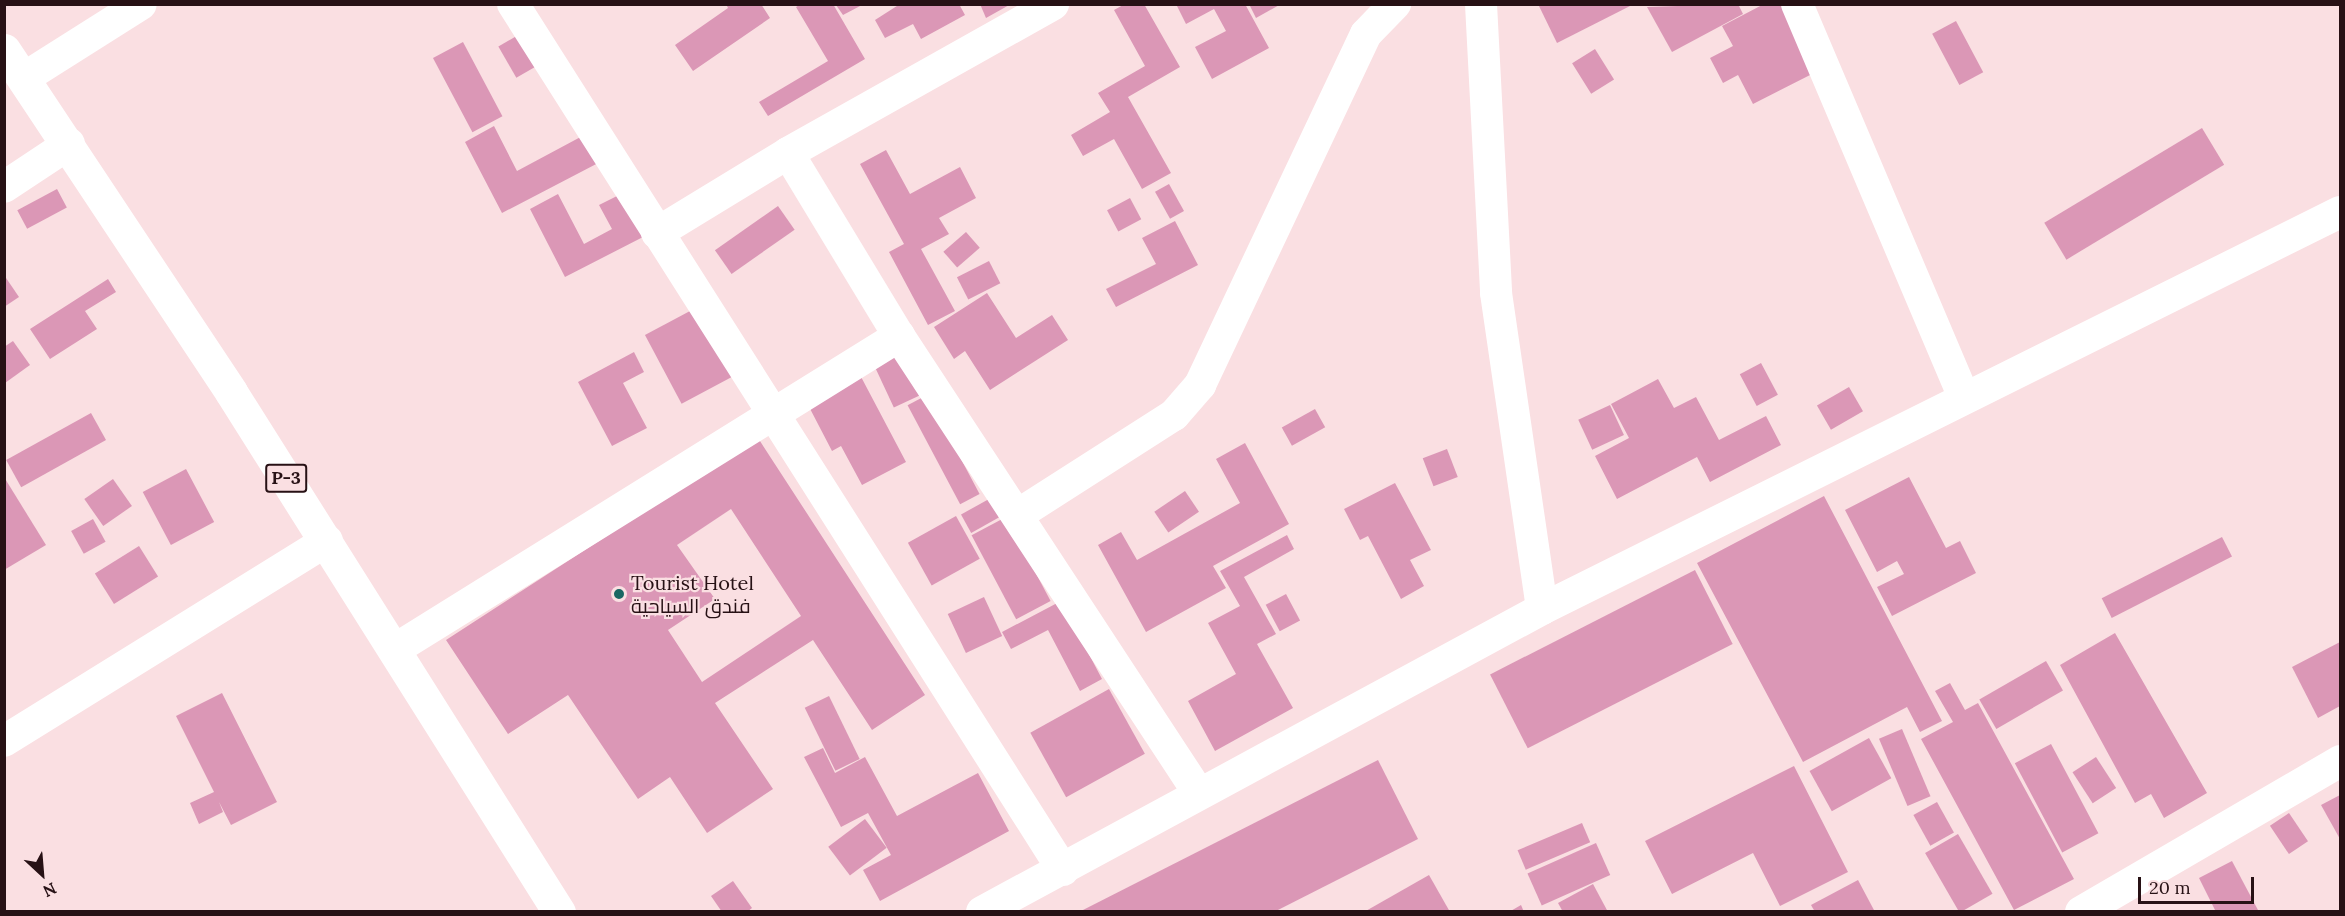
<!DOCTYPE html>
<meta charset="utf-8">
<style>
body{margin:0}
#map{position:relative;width:2345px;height:916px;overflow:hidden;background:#fadfe2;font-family:Lora,Cairo,serif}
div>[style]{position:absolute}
.building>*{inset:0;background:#db97b6;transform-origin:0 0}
.minor>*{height:32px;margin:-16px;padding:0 16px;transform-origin:16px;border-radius:16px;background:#fff}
.primary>*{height:33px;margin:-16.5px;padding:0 16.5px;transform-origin:16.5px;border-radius:16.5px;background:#fff}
.dots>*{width:16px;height:16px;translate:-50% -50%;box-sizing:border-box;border:3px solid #fadfe2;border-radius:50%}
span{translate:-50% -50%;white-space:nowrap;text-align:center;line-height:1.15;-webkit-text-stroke:4.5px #fadfe2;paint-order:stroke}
.shield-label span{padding:2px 4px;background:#fadfe2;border:2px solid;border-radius:4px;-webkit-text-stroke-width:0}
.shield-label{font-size:18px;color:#271115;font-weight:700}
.poi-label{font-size:20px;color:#271115}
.left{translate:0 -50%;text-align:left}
.frame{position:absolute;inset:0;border:6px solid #271115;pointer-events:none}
.north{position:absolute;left:12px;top:844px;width:60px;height:60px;-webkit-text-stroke:4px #fadfe2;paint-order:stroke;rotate:154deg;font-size:16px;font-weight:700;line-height:24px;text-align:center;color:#271115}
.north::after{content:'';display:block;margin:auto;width:21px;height:27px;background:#271115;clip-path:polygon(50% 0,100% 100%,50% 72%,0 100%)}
.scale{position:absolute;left:2138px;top:877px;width:116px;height:27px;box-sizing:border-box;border:3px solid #271115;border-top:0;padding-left:8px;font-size:18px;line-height:21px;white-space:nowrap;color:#271115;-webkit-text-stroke:4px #fadfe2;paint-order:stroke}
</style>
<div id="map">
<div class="building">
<div style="clip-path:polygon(726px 4px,761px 4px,770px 18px,693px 71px,675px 45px,728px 8px)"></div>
<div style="clip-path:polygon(801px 4px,833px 4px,865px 59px,768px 116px,759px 102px,828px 61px,796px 7px)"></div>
<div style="clip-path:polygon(900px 4px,959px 4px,965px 15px,921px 39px,913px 24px,885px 38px,875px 20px)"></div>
<div style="clip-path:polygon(980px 4px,1011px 4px,986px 18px)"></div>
<div style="clip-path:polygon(1125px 4px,1144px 4px,1180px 67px,1128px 97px,1171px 173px,1142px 189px,1114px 139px,1083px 156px,1071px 135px,1110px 112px,1098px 93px,1145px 66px,1114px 10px)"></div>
<div style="clip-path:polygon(1176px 4px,1245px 4px,1269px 48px,1212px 79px,1195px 47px,1226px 31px,1214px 9px,1186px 24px)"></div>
<div style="clip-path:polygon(1249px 4px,1281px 4px,1256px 18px)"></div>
<div style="clip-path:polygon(1538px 4px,1634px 4px,1557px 43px)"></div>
<div style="clip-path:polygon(1738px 4px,1743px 14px,1672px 52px,1647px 7px)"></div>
<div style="clip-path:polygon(1764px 4px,1782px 4px,1816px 72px,1753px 104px,1738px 75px,1723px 83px,1710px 58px,1733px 46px,1722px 26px)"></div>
<div style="clip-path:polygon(836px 5px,862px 5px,843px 15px)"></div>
<div style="left:1956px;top:21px;width:58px;height:27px;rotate:62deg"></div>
<div style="left:520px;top:34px;width:36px;height:25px;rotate:60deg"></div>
<div style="left:463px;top:42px;width:84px;height:34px;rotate:62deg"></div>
<div style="left:1595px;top:49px;width:36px;height:27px;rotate:58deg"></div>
<div style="clip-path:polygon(494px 126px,517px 171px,588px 133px,602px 161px,502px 213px,465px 142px)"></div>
<div style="left:2202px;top:128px;width:43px;height:184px;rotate:59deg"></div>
<div style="clip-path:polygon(886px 150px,910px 194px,960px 167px,976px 198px,939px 218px,949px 234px,921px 249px,955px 311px,928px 325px,889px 252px,904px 244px,860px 164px)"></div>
<div style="left:1169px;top:184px;width:31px;height:16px;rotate:61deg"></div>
<div style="left:57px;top:189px;width:21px;height:45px;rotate:62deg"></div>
<div style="clip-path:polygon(558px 194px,584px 244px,612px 229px,599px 205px,621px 194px,643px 237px,565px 277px,530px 209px)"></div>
<div style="left:1130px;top:198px;width:24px;height:26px;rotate:62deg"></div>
<div style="left:778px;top:206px;width:29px;height:77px;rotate:55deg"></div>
<div style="clip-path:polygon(1175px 221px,1198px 265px,1116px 307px,1106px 289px,1156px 264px,1142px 238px)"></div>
<div style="left:966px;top:232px;width:21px;height:30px;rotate:49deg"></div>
<div style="left:989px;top:261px;width:25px;height:36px;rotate:63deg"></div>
<div style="clip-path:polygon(4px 275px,19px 297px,4px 307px)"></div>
<div style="clip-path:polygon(108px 279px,116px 292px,85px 311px,97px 329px,50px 359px,30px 329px)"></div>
<div style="clip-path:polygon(987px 293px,1016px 338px,1052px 315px,1068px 340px,990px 390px,965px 351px,954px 359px,934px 327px)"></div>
<div style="left:705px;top:303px;width:78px;height:68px;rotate:62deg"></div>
<div style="clip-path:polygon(13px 341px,30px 365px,5px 383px,4px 347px)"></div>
<div style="left:899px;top:350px;width:50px;height:29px;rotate:65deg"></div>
<div style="clip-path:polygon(634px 352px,644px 372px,623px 383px,647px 428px,612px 446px,578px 382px)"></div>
<div style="left:1761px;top:363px;width:36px;height:24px;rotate:62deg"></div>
<div style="clip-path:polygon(859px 373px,906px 462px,862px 485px,841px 446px,832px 451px,806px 401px)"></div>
<div style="clip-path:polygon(1658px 379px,1674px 408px,1696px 397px,1719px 440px,1766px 416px,1781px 445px,1710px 482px,1697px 457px,1617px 499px,1595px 456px,1629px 438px,1611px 404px)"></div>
<div style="left:1849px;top:387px;width:28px;height:37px;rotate:60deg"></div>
<div style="left:927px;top:395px;width:112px;height:22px;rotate:62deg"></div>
<div style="left:1610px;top:405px;width:33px;height:35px;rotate:65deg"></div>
<div style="left:1315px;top:409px;width:21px;height:38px;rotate:61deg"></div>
<div style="left:91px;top:413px;width:31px;height:97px;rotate:61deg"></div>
<div style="clip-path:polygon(evenodd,758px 438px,925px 695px,872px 730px,813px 640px,715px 703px,773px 789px,707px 833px,670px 777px,638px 799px,568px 695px,508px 734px,446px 640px,758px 438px,731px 509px,801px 616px,702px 682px,668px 630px,715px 599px,677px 545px,731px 509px)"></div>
<div style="clip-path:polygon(1245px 443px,1289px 524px,1213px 566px,1226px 588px,1146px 632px,1098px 545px,1121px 532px,1137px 560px,1240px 503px,1216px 459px)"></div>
<div style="left:1447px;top:449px;width:30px;height:26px;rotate:69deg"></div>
<div style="left:186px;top:469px;width:60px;height:49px;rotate:62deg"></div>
<div style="clip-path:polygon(4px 477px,46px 545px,4px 570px)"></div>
<div style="clip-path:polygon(1909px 477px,1946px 548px,1960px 541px,1976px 573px,1892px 616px,1877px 587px,1904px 574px,1897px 561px,1877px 572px,1845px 510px)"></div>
<div style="left:113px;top:479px;width:33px;height:35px;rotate:55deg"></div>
<div style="clip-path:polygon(1395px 483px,1431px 550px,1410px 560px,1424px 586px,1401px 599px,1368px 536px,1360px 540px,1344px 509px)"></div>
<div style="left:1185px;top:491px;width:25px;height:37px;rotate:56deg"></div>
<div style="clip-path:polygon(1824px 496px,1942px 721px,1920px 732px,1907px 707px,1803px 762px,1697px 563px)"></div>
<div style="left:989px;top:499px;width:21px;height:32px;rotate:61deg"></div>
<div style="left:956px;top:516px;width:49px;height:55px;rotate:61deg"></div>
<div style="left:1006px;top:517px;width:95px;height:39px;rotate:62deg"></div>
<div style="left:93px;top:519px;width:26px;height:25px;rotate:61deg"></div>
<div style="clip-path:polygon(1287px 535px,1294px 549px,1244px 577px,1276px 634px,1257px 644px,1293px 708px,1215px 751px,1188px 701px,1236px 674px,1208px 623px,1240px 606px,1220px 571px)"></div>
<div style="left:2222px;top:537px;width:22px;height:135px;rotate:63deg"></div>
<div style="left:139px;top:546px;width:36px;height:52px;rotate:58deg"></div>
<div style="left:1695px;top:570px;width:83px;height:230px;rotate:63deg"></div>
<div style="left:1286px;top:594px;width:30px;height:23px;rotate:62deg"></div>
<div style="left:984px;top:597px;width:43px;height:40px;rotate:65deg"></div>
<div style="clip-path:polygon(1061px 601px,1102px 679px,1080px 691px,1048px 630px,1011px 649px,1002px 632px)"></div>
<div style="clip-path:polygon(2115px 633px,2207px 793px,2164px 818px,2151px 794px,2135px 803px,2060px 665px)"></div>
<div style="clip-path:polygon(2340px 642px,2340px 706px,2318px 718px,2292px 667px)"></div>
<div style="left:2046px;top:661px;width:34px;height:77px;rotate:60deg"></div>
<div style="clip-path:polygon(1950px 683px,1965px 710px,1978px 703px,2074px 879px,2014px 910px,1921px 739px,1953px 722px,1935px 691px)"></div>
<div style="left:1109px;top:689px;width:74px;height:90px;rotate:61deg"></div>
<div style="clip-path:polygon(222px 693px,277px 802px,231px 825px,219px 802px,223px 812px,199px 824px,190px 803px,214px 792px,176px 716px)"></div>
<div style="left:829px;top:696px;width:70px;height:27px;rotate:64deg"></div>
<div style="left:1902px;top:729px;width:73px;height:25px;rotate:67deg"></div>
<div style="left:1869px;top:738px;width:46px;height:68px;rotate:61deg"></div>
<div style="left:2051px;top:744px;width:101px;height:41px;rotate:62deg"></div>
<div style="clip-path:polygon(823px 748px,835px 773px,865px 757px,897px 816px,978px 773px,1009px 831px,880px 901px,863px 870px,891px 855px,868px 813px,841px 827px,804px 757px)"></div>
<div style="left:2096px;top:757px;width:37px;height:28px;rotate:57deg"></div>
<div style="clip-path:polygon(1378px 760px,1418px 839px,1274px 912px,1079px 912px)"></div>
<div style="clip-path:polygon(1794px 766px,1848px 872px,1780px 906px,1753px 853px,1672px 894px,1645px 841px)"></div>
<div style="clip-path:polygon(2340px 795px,2340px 839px,2321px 805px)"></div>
<div style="left:1937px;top:802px;width:35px;height:27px;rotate:61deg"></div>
<div style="left:2289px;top:813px;width:34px;height:23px;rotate:56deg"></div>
<div style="left:865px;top:819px;width:36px;height:46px;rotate:53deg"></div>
<div style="left:1582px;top:823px;width:21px;height:70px;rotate:67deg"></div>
<div style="left:1958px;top:834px;width:69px;height:38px;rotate:60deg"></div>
<div style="left:1596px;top:843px;width:35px;height:75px;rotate:66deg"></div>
<div style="clip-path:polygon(2232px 861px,2259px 912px,2216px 912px,2199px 878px)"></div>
<div style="clip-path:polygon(1429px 875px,1450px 912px,1364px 912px)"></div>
<div style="clip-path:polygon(1858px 880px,1875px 912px,1815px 912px,1811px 905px)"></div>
<div style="clip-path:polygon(733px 881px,752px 908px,747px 912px,722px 912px,711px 896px)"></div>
<div style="clip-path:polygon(1593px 884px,1608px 912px,1563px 912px,1558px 903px)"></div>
<div style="clip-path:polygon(1521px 905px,1524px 912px,1509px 912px)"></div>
</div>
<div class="minor">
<div style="left:513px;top:4px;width:1026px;rotate:57.58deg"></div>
<div style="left:1481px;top:4px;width:289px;rotate:87deg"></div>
<div style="left:1496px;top:293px;width:319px;rotate:81.7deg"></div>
<div style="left:1797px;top:4px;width:428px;rotate:67deg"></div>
<div style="left:24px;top:78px;width:138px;rotate:-32.3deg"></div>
<div style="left:788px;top:153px;width:304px;rotate:-29.3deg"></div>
<div style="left:4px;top:187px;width:78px;rotate:-33.5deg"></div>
<div style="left:657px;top:233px;width:153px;rotate:-31.4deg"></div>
<div style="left:788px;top:153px;width:214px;rotate:58.8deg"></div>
<div style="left:899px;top:336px;width:545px;rotate:56.75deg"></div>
<div style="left:1019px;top:514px;width:184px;rotate:-32.6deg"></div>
<div style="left:1174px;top:415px;width:40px;rotate:-49deg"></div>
<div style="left:1200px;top:385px;width:388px;rotate:-64.7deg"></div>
<div style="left:1366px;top:34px;width:42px;rotate:-46deg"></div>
<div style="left:394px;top:650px;width:595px;rotate:-31.87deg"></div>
<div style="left:4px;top:741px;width:380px;rotate:-31.8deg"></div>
<div style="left:982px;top:912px;width:637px;rotate:-28.42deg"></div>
<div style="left:1542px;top:609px;width:891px;rotate:-26.45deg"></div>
<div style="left:2081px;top:912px;width:300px;rotate:-30.2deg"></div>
</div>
<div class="primary">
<div style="left:4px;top:50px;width:410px;rotate:56.4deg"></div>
<div style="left:231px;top:392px;width:615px;rotate:57.76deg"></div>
</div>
<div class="dots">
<div style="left:619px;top:594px;background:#1a6763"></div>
</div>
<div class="shield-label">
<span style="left:286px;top:478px">P-3</span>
</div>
<div class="poi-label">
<span class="left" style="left:631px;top:594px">Tourist Hotel<br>فندق السياحية</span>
</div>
<div class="frame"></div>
<div class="north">N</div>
<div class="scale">20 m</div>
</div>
